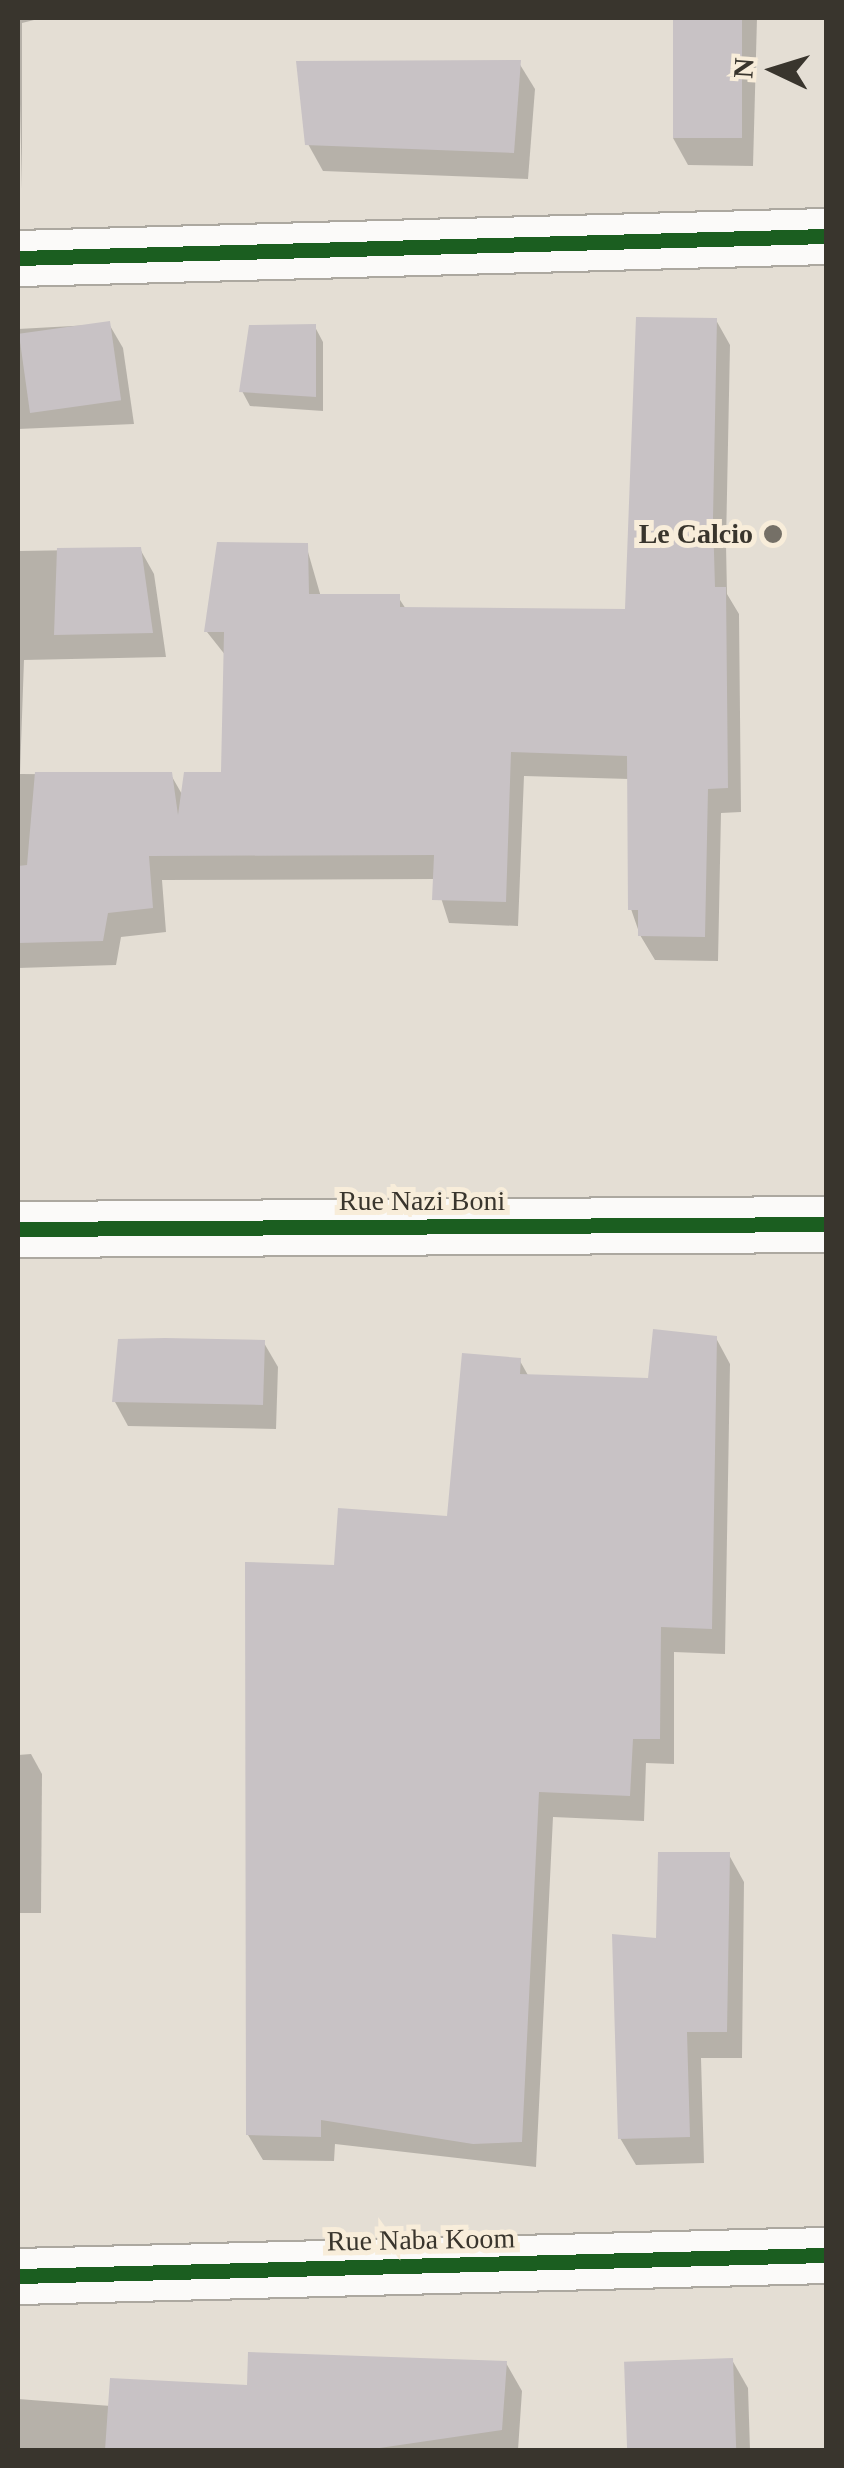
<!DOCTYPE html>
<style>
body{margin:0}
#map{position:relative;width:844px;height:2468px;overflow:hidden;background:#e4ded4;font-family:"Times New Roman",serif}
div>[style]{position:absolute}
.shadow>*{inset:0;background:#0003}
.building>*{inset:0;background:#c8c2c5;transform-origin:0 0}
.roads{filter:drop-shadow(2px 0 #aca8a0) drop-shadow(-2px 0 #aca8a0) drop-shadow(0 2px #aca8a0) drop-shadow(0 -2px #aca8a0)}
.minor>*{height:55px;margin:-27.5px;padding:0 27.5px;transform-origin:27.5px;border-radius:27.5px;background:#fbfaf9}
.cycleway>*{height:15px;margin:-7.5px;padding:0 7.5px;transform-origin:7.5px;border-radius:7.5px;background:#1b5e20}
.dots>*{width:28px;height:28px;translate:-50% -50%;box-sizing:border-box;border:5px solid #f8edda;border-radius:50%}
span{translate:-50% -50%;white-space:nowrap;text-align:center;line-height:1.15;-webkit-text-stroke:10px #f8edda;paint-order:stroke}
.poi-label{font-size:28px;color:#39352d;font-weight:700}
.right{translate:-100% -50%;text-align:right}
.street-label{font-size:28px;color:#39352d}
.frame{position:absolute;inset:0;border:20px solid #39352d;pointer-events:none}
.north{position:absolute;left:724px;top:20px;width:100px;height:100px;-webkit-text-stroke:8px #f8edda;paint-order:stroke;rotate:274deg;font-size:28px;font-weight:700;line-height:40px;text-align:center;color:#39352d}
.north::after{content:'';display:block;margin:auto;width:35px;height:45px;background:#39352d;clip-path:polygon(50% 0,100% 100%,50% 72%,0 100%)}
</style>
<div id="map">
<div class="shadow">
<div style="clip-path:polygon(18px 18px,42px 18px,22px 23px,22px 190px)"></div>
<div style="clip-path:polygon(676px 18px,757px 18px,753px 166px,688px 165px,673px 138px)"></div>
<div style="clip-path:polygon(519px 63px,535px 89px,528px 179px,323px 171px,308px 144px)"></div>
<div style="clip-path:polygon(716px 320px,730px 345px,726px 544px,727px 594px,739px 614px,741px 812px,721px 813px,718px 961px,655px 960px,640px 935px,631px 909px,629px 779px,524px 776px,518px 926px,449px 923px,435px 879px,162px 880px,166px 932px,121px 937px,116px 965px,18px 968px,18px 551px,140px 549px,154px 574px,166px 657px,24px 660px,20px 774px,171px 775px,183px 796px,223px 775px,226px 656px,207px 632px,306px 545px,321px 597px,398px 597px,406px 609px,627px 611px)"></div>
<div style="clip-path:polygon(109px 324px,123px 348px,134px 424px,18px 429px,18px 329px)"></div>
<div style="clip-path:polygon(315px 327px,323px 342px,323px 411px,250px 406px,242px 391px)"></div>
<div style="clip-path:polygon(716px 1338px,730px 1364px,725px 1654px,674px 1652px,674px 1764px,646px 1763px,644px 1821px,553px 1817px,536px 2167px,335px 2144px,334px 2161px,263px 2160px,248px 2135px,337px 1567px,449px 1518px,520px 1361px,529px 1377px,651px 1380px)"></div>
<div style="clip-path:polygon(264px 1343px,278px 1367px,276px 1429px,128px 1426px,115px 1402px)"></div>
<div style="clip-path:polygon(31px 1754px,42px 1774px,41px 1913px,18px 1913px,18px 1755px)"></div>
<div style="clip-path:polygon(729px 1855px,744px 1882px,742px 2058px,701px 2058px,704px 2163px,636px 2165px,620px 2138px,659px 1940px)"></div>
<div style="clip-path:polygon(732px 2360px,748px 2388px,750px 2450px,629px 2450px,627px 2369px)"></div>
<div style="clip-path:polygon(506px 2363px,522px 2391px,518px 2450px,18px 2450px,18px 2399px,111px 2406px)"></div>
</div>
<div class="building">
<div style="left:673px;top:18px;width:69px;height:120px"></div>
<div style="clip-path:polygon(521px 60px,514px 153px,305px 145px,296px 61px)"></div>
<div style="clip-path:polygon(636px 317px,717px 318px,713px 518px,715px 587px,726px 587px,728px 788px,708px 789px,705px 937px,638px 936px,638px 910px,628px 910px,627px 756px,511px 752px,506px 902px,432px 900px,434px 855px,149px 856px,153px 908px,108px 913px,103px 941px,18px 943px,18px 866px,27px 865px,35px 772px,172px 772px,178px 815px,184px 772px,221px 772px,224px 632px,204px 632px,217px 542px,308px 543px,309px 594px,400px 594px,400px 607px,625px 609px)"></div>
<div style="left:110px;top:321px;width:80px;height:92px;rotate:82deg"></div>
<div style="clip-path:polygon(316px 324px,316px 397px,239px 392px,249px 325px)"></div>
<div style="clip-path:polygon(141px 547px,153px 633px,54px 635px,57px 548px)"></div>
<div style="clip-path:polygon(653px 1329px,717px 1336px,712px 1629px,661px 1627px,660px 1739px,633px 1739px,630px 1796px,539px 1792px,522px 2142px,473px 2144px,321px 2120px,321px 2137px,246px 2135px,245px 1562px,334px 1565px,338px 1508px,447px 1516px,462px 1353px,521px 1358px,520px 1374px,648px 1378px)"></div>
<div style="clip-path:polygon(165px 1338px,265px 1340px,263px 1405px,112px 1402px,118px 1339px)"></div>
<div style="clip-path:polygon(658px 1852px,730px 1852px,727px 2032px,687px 2032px,690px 2137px,618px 2139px,612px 1934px,656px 1938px)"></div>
<div style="clip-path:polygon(248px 2352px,507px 2361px,502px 2430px,366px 2450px,105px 2450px,110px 2378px,247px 2385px)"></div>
<div style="left:733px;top:2358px;width:92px;height:109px;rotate:88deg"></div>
</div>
<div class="roads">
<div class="minor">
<div style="left:18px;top:258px;width:808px;rotate:-1.56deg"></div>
<div style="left:18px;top:1229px;width:808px;rotate:-0.35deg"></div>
<div style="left:18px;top:2276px;width:808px;rotate:-1.49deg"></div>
</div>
</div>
<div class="cycleway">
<div style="left:18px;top:258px;width:808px;rotate:-1.56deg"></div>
<div style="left:18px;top:1229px;width:808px;rotate:-0.35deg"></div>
<div style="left:18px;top:2276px;width:808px;rotate:-1.49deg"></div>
</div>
<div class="dots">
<div style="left:773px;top:534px;background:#757067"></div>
</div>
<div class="poi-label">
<span class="right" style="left:753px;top:534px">Le Calcio</span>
</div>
<div class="street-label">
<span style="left:422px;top:1201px">Rue Nazi Boni</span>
<span style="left:421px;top:2240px;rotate:-1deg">Rue Naba Koom</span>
</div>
<div class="frame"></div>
<div class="north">N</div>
</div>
